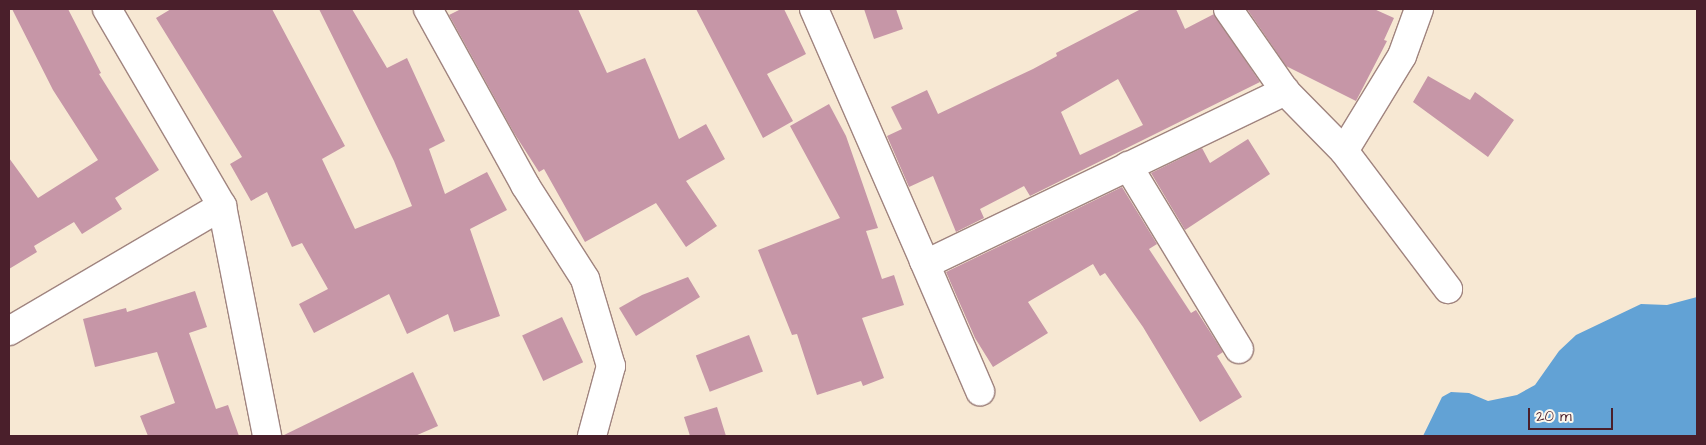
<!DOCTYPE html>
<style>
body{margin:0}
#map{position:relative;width:1706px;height:445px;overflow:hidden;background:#f7e8d3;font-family:"Architects Daughter",sans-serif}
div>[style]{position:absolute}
.water>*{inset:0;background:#62a2d5}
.building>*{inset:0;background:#c696a7;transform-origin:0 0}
.roads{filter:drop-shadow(1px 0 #a0847f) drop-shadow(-1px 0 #a0847f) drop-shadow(0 1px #a0847f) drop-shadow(0 -1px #a0847f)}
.street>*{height:28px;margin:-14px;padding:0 14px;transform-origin:14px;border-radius:14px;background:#fff}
span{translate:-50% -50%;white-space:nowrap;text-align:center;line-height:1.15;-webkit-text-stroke:4px #fbf7ec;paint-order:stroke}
.frame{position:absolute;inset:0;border:10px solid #4a1f2b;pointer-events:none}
.scale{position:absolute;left:1528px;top:408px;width:85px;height:22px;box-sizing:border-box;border:2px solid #4a1f2b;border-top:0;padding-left:6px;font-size:15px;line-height:18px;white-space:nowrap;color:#4a1f2b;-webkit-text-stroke:4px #fbf7ec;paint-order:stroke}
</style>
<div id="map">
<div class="water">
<div style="clip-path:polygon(1697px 297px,1697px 436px,1423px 436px,1442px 397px,1451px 392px,1469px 393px,1488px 401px,1517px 395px,1535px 385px,1559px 351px,1576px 335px,1641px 304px,1667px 305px)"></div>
</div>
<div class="building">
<div style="clip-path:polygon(12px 9px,68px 9px,101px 73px,99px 74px,159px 170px,115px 198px,122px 209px,82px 234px,74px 222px,34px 246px,37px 252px,9px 269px,9px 158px,38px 198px,98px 160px,53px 90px)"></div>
<div style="clip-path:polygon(171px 9px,272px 9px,345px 146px,322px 159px,355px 229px,412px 206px,394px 161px,319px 9px,352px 9px,387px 68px,407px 58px,445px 141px,429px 149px,445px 194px,487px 172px,507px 210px,470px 229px,500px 316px,454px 332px,448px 314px,407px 334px,389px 294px,314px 333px,299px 304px,328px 289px,302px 243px,292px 247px,267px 192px,251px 201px,230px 164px,242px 157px,156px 18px)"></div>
<div style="clip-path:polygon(461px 9px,578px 9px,607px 73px,645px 58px,679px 139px,706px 124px,725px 159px,686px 181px,717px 226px,686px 247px,656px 203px,585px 242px,544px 169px,539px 172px,514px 133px,449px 15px)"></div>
<div style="clip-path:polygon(696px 9px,784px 9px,806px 54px,767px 74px,793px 121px,763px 138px)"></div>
<div style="clip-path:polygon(864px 9px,896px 9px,903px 29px,874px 39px)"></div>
<div style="clip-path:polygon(evenodd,1141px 9px,1176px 9px,1185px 29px,1214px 14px,1260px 82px,1030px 196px,1024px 186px,980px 209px,984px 218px,956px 232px,933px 176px,909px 187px,887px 136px,902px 129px,891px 107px,927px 90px,938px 114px,1033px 69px,1057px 56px,1056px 53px,1141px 9px,1118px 79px,1143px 125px,1080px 155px,1061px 112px,1118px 79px)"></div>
<div style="clip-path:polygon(1247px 9px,1374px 9px,1394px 18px,1384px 40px,1387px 41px,1356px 101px,1286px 66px)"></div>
<div style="clip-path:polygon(1428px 76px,1470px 100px,1475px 92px,1514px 120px,1488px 157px,1413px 102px)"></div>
<div style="clip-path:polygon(829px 104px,846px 136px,878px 228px,866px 231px,882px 279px,894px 275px,904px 305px,862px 318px,884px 378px,863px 386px,861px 381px,817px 395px,797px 334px,792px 335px,758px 250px,840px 218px,790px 126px)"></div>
<div style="clip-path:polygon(1248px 139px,1270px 174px,1185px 230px,1151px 173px,1202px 148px,1210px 163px)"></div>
<div style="clip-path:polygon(1122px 187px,1157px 244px,1149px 249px,1191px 313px,1196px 310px,1223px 352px,1217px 356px,1242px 397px,1200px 422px,1143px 327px,1105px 273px,1100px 276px,1093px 264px,1028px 302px,1048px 333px,993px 367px,975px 338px,946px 272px)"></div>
<div style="clip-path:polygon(688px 277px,700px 297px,636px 336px,619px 308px,642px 295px)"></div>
<div style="clip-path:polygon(195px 291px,207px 327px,189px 333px,216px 409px,228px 405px,239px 436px,148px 436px,140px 416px,175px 403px,157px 352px,95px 367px,83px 319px,126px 308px,127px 312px)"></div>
<div style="left:562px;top:317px;width:50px;height:44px;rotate:65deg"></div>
<div style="left:749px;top:335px;width:39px;height:57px;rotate:69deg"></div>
<div style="clip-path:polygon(413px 372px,438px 426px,415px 436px,282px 436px)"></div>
<div style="clip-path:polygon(717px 407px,726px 436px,690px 436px,684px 417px)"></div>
</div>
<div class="roads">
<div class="street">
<div style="left:107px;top:9px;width:228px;rotate:59.7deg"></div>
<div style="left:428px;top:9px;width:201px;rotate:61.1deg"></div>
<div style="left:525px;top:185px;width:112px;rotate:57.4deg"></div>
<div style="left:585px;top:279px;width:91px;rotate:73.4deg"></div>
<div style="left:611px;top:366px;width:73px;rotate:105.2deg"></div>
<div style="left:814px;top:9px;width:275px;rotate:66.4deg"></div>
<div style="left:924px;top:261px;width:10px;rotate:-6deg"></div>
<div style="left:934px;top:260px;width:390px;rotate:-25.7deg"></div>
<div style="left:1228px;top:9px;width:100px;rotate:55.2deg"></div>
<div style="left:1285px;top:91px;width:84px;rotate:45.5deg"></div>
<div style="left:1344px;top:151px;width:173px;rotate:53deg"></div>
<div style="left:1344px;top:151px;width:111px;rotate:-58.6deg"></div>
<div style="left:1402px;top:56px;width:50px;rotate:-70.1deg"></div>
<div style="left:1128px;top:166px;width:214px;rotate:58.8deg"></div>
<div style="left:924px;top:261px;width:142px;rotate:66.7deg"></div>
<div style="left:9px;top:331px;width:247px;rotate:-30.4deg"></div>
<div style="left:222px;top:206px;width:234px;rotate:78.9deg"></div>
</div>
</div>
<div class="frame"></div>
<div class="scale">20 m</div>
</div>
